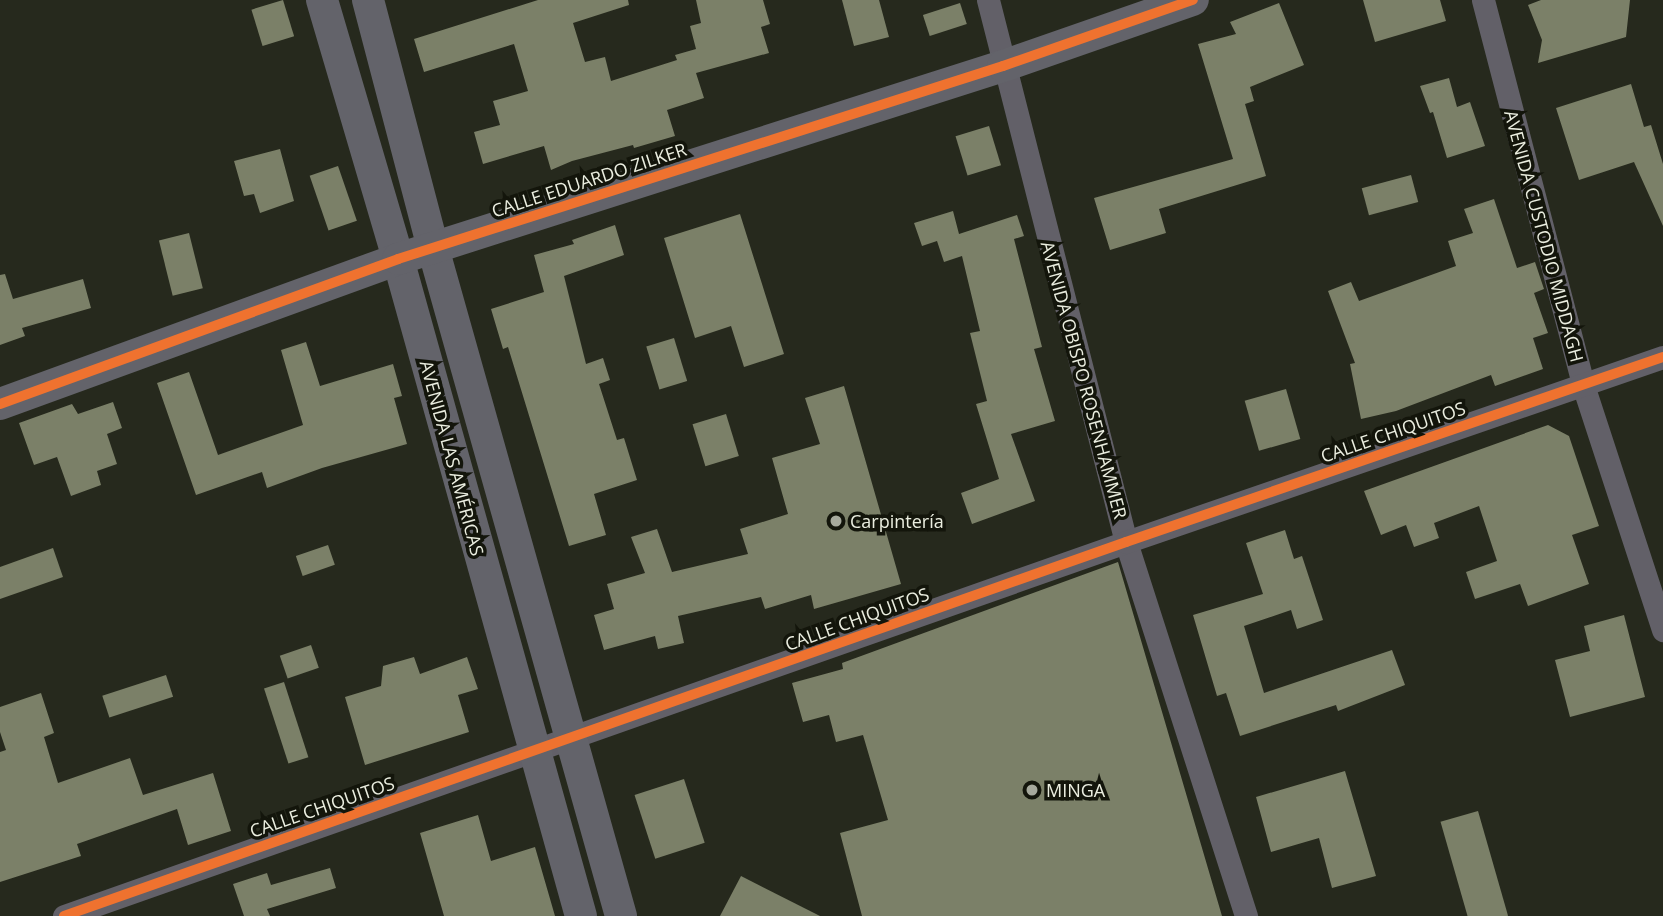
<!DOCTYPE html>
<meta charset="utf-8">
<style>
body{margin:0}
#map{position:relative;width:1663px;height:916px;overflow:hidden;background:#26291d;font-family:"Open Sans",sans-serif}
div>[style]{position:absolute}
.building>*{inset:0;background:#7b8068;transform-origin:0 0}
.street>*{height:23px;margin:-11.5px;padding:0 11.5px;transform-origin:11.5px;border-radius:11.5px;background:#626068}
.secondary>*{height:32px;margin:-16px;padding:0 16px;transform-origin:16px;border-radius:16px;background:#63636a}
.cycleway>*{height:10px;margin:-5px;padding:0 5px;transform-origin:5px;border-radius:5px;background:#ef722f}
.dots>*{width:19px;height:19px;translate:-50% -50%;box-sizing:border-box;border:4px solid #13150b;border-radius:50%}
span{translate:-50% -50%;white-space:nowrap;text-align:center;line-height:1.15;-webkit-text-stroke:7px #13150b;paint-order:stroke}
.street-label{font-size:18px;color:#ebeee0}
.poi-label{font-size:18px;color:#ebeee0}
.left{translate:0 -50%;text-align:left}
</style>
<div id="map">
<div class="building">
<div style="left:283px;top:0;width:38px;height:33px;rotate:73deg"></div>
<div style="clip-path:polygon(538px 0,628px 0,629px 5px,573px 23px,585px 62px,605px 57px,611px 81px,677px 60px,675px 55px,696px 49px,690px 26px,701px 23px,696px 0,763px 0,770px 24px,761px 27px,769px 53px,696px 73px,704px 98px,667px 110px,675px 136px,634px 148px,633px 145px,572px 161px,551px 170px,544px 146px,483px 164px,474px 132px,500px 125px,493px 101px,528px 91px,514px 44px,424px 72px,414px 39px)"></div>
<div style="clip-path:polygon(842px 0,879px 0,889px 37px,854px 46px)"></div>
<div style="clip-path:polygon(1363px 0,1440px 0,1446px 21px,1375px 42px)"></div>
<div style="clip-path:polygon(1541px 0,1630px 0,1626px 37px,1538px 63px,1542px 40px,1528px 5px)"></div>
<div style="left:960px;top:3px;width:22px;height:39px;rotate:72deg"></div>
<div style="clip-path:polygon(1279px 3px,1304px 65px,1250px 87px,1254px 101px,1245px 104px,1266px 176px,1159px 209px,1166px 233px,1110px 250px,1094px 198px,1233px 159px,1198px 44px,1236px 34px,1230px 22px)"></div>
<div style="clip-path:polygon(1449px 78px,1457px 107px,1470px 102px,1485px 146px,1447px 158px,1433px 112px,1430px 113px,1420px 86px)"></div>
<div style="clip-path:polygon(1631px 84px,1644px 127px,1651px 125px,1663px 164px,1663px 226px,1634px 162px,1579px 180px,1556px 108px)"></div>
<div style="left:989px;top:126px;width:41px;height:35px;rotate:73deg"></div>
<div style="clip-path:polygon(280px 149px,294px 201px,260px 213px,254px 194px,244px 196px,234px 161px)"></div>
<div style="left:338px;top:166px;width:58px;height:30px;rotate:71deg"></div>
<div style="left:1411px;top:175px;width:28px;height:51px;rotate:75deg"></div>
<div style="clip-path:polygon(1494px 199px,1517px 268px,1535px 262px,1544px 289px,1534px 293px,1548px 333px,1533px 338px,1543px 369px,1495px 386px,1491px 375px,1396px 411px,1361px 419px,1350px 364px,1355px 363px,1328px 291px,1351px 282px,1359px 301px,1456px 266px,1448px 241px,1473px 233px,1464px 209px)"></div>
<div style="clip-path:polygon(953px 211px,959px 234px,1017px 215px,1024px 236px,1014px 239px,1042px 347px,1034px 349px,1055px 421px,1011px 434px,1035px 501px,972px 524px,961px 493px,999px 479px,976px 404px,987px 401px,970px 333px,980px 331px,962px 256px,944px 262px,937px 241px,922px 246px,914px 223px)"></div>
<div style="clip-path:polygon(740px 214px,784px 354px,744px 367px,731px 326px,695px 338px,664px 238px)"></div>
<div style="clip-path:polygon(615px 225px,624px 255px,564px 276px,586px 364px,603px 358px,610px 380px,599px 384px,617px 440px,624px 438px,637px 480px,594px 494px,606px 535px,569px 546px,508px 347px,503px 349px,491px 309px,544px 292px,534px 255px,574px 244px,572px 240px)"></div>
<div style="left:189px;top:233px;width:57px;height:31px;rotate:76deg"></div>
<div style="clip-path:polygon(5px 274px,13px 299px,83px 279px,91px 308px,22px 328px,25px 336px,0 345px,0 275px)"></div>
<div style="left:674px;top:338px;width:45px;height:29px;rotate:73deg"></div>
<div style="clip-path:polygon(306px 342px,320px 386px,393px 364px,402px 396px,394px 398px,407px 444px,322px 468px,267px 488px,262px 472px,196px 495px,157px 383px,189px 372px,218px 455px,303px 425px,281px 350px)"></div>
<div style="clip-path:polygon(844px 386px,901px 584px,814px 609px,811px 595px,765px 609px,761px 597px,678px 616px,684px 643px,658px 649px,655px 636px,604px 650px,594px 615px,614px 609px,607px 584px,645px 573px,631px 537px,657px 529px,672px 572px,748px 554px,740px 529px,788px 514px,772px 458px,820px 444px,805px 398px)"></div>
<div style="left:1286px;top:389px;width:52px;height:43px;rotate:74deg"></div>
<div style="clip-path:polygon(113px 402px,122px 428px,107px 434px,117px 464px,97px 471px,101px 485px,71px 496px,57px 457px,34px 465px,19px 423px,72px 404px,78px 414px)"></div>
<div style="left:726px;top:414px;width:44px;height:35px;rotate:73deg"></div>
<div style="clip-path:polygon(1548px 425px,1569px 436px,1599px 526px,1572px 535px,1589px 584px,1528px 606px,1520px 584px,1475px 599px,1466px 572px,1497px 561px,1479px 506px,1434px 523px,1439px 538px,1414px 547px,1406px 525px,1381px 535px,1364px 491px)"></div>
<div style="clip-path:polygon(1285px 530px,1294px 559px,1302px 556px,1323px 620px,1297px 629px,1291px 610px,1244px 626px,1264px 693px,1392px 650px,1405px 685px,1338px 711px,1336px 705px,1240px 736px,1226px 693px,1217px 696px,1193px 615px,1263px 594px,1246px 543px)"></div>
<div style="left:328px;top:545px;width:21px;height:34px;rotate:71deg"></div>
<div style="clip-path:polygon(53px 548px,63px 577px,0 599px,0 567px)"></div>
<div style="clip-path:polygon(1118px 562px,1222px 916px,862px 916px,840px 833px,888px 820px,863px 735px,836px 742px,829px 715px,803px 722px,792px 683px,843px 669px,842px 663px)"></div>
<div style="clip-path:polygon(1624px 615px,1645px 697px,1570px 717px,1555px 660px,1590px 651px,1584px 626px)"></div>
<div style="left:311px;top:645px;width:24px;height:33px;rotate:71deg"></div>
<div style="clip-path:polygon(414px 657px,420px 674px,467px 657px,478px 689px,458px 695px,469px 732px,365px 765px,345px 697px,381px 686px,383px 666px)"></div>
<div style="left:166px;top:675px;width:23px;height:67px;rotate:72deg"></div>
<div style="left:284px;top:682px;width:79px;height:21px;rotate:72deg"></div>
<div style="clip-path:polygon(41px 693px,54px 733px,44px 737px,58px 783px,130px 758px,143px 795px,213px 773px,231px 831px,188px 845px,177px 809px,77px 844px,81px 856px,0 882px,0 752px,6px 750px,0 732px,0 707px)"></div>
<div style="clip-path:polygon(1345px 771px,1376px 876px,1332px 888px,1319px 838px,1271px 852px,1256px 797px)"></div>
<div style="left:684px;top:779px;width:67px;height:52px;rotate:72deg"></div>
<div style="left:1478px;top:811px;width:109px;height:39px;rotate:74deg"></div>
<div style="clip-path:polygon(478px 815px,491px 861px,535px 847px,555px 916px,444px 916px,420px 833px)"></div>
<div style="clip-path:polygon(330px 868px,336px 888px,267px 909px,270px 916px,244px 916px,233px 884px,267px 873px,271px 885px)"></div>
<div style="clip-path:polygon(741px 876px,820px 916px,720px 916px)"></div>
</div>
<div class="street">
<div style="left:988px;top:0;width:559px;rotate:75.72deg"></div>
<div style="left:1126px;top:542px;width:393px;rotate:72.2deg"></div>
<div style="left:1483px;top:0;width:398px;rotate:75.4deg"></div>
<div style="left:1583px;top:385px;width:258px;rotate:71.9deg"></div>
<div style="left:64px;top:916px;width:1126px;rotate:-19.4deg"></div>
<div style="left:1126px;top:542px;width:568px;rotate:-19.01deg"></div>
</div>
<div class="secondary">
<div style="left:322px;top:0;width:270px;rotate:73.6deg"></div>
<div style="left:398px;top:259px;width:682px;rotate:74.44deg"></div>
<div style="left:368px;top:0;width:256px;rotate:75.3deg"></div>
<div style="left:433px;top:248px;width:694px;rotate:74.28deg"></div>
<div style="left:0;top:404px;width:424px;rotate:-20deg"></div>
<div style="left:398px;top:259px;width:635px;rotate:-17.69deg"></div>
<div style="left:1003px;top:66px;width:201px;rotate:-19.2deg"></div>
</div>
<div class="cycleway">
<div style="left:0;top:404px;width:424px;rotate:-20deg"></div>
<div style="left:398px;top:259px;width:635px;rotate:-17.69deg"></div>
<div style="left:1003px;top:66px;width:201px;rotate:-19.2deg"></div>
<div style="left:64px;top:916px;width:1126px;rotate:-19.4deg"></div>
<div style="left:1126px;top:542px;width:568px;rotate:-19.01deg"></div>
</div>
<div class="dots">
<div style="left:836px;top:521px;background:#a6a99c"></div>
<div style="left:1032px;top:790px;background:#a6a99c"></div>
</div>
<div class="street-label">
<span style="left:589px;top:180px;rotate:-18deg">CALLE EDUARDO ZILKER</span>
<span style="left:1544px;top:236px;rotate:75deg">AVENIDA CUSTODIO MIDDAGH</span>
<span style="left:1084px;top:380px;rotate:75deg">AVENIDA OBISPO ROSENHAMMER</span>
<span style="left:1393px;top:432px;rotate:-19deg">CALLE CHIQUITOS</span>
<span style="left:452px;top:458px;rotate:75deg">AVENIDA LAS AMÉRICAS</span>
<span style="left:857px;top:619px;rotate:-20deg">CALLE CHIQUITOS</span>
<span style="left:322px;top:807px;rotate:-19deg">CALLE CHIQUITOS</span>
</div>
<div class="poi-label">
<span class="left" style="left:850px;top:521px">Carpintería</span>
<span class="left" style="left:1046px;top:790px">MINGA</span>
</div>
</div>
